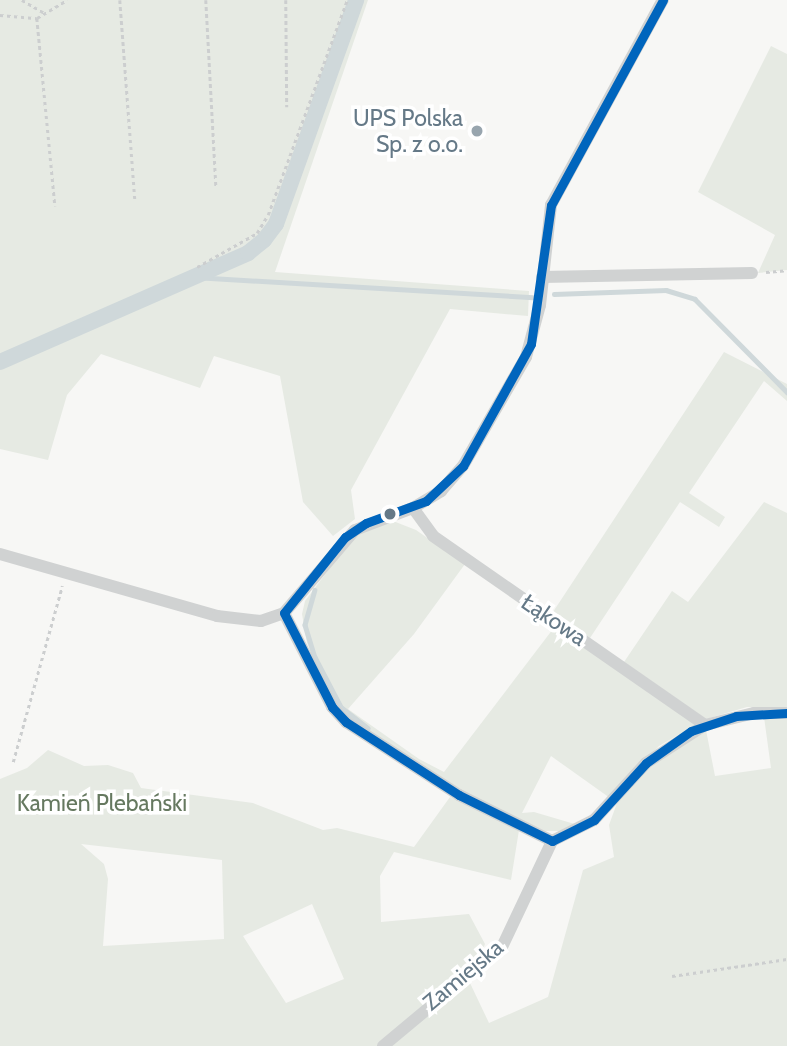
<!DOCTYPE html>
<meta charset="utf-8">
<style>
body{margin:0}
#map{position:relative;width:787px;height:1046px;overflow:hidden;background:#f7f7f5;font-family:Cabin,sans-serif}
div>[style]{position:absolute}
.green>*{inset:0;background:#e6eae3}
.stream>*{height:4.5px;margin:-2.25px;padding:0 2.25px;transform-origin:2.25px;border-radius:2.25px;background:#cfd8da}
.canal>*{height:16px;margin:-8px;padding:0 8px;transform-origin:8px;border-radius:8px;background:#cfd8da}
.path>*{height:2.5px;margin-top:-1.25px;transform-origin:0;background:repeating-linear-gradient(90deg,#cccecf 0 3.5px,transparent 0 7px)}
.minor>*{height:12px;margin:-6px;padding:0 6px;transform-origin:6px;border-radius:6px;background:#d0d2d2}
.bus-1>*{height:9px;margin:-4.5px;padding:0 4.5px;transform-origin:4.5px;border-radius:4.5px;background:#0065bd}
.dots>*{width:19px;height:19px;translate:-50% -50%;box-sizing:border-box;border:4px solid #fff;border-radius:50%}
span{translate:-50% -50%;white-space:nowrap;text-align:center;line-height:1.15;-webkit-text-stroke:7px #fff;paint-order:stroke}
.poi-label{font-size:23px;color:#657987}
.right{translate:-100% -50%;text-align:right}
.street-label{font-size:23px;color:#657987}
.park-label{font-size:23px;color:#667960}
</style>
<div id="map">
<div class="green">
<div style="clip-path:polygon(0 0,368px 0,275px 272px,529px 291px,528px 316px,450px 309px,351px 490px,355px 519px,333px 536px,303px 502px,280px 376px,214px 356px,200px 388px,101px 354px,67px 395px,48px 460px,0 449px)"></div>
<div style="clip-path:polygon(771px 46px,787px 54px,787px 270px,758px 273px,775px 235px,698px 192px)"></div>
<div style="clip-path:polygon(724px 352px,787px 384px,787px 401px,764px 381px,689px 493px,725px 517px,719px 527px,680px 502px,590px 638px,553px 612px)"></div>
<div style="clip-path:polygon(764px 502px,787px 513px,787px 707px,747px 707px,706px 719px,624px 662px,672px 591px,688px 602px)"></div>
<div style="clip-path:polygon(393px 521px,416px 530px,465px 564px,414px 634px,348px 709px,419px 759px,444px 772px,556px 625px,697px 724px,659px 746px,610px 798px,551px 756px,522px 813px,534px 812px,578px 825px,559px 831px,545px 831px,474px 798px,347px 717px,334px 700px,307px 643px,302px 614px,305px 601px,354px 536px)"></div>
<div style="clip-path:polygon(evenodd,787px 712px,787px 1046px,0 1046px,0 779px,27px 768px,48px 750px,84px 766px,108px 765px,133px 773px,141px 788px,253px 803px,323px 830px,337px 828px,414px 847px,450px 797px,519px 830px,511px 880px,394px 852px,380px 876px,381px 922px,469px 914px,485px 944px,470px 983px,489px 1023px,548px 997px,583px 870px,614px 857px,609px 825px,617px 803px,653px 761px,706px 730px,715px 776px,771px 768px,764px 717px,787px 712px,81px 844px,222px 860px,224px 939px,103px 946px,108px 879px,104px 864px,81px 844px,787px 712px,312px 904px,344px 979px,286px 1003px,243px 936px,312px 904px)"></div>
</div>
<div class="stream">
<div style="left:194px;top:277px;width:339px;rotate:3.4deg"></div>
<div style="left:554px;top:294px;width:112px;rotate:-2deg"></div>
<div style="left:666px;top:290px;width:30px;rotate:17deg"></div>
<div style="left:695px;top:299px;width:131px;rotate:45.3deg"></div>
<div style="left:315px;top:590px;width:36px;rotate:106deg"></div>
<div style="left:305px;top:625px;width:34px;rotate:73deg"></div>
<div style="left:315px;top:657px;width:56px;rotate:62.5deg"></div>
<div style="left:341px;top:707px;width:34px;rotate:38deg"></div>
</div>
<div class="canal">
<div style="left:0;top:362px;width:271px;rotate:-23.7deg"></div>
<div style="left:248px;top:253px;width:21px;rotate:-39deg"></div>
<div style="left:264px;top:240px;width:20px;rotate:-53deg"></div>
<div style="left:276px;top:224px;width:238px;rotate:-70.3deg"></div>
</div>
<div class="path">
<div style="left:22px;top:0;width:28px;rotate:30deg"></div>
<div style="left:120px;top:0;width:200px;rotate:85.7deg"></div>
<div style="left:206px;top:0;width:186px;rotate:86.9deg"></div>
<div style="left:286px;top:0;width:107px;rotate:89.5deg"></div>
<div style="left:0;top:15px;width:37px;rotate:5deg"></div>
<div style="left:37px;top:18px;width:35px;rotate:-31deg"></div>
<div style="left:37px;top:18px;width:189px;rotate:84.5deg"></div>
<div style="left:197px;top:267px;width:69px;rotate:-29.5deg"></div>
<div style="left:257px;top:233px;width:21px;rotate:-59deg"></div>
<div style="left:268px;top:215px;width:229px;rotate:-69.8deg"></div>
<div style="left:766px;top:272px;width:21px;rotate:-5deg"></div>
<div style="left:13px;top:762px;width:183px;rotate:-74.4deg"></div>
<div style="left:672px;top:976px;width:116px;rotate:-8.4deg"></div>
</div>
<div class="minor">
<div style="left:542px;top:277px;width:210px;rotate:-1.1deg"></div>
<div style="left:413px;top:508px;width:34px;rotate:54deg"></div>
<div style="left:433px;top:536px;width:331px;rotate:34.8deg"></div>
<div style="left:0;top:554px;width:226px;rotate:15.9deg"></div>
<div style="left:217px;top:616px;width:44px;rotate:6.5deg"></div>
<div style="left:261px;top:621px;width:24px;rotate:-19deg"></div>
<div style="left:284px;top:613px;width:109px;rotate:-49.5deg"></div>
<div style="left:355px;top:530px;width:62px;rotate:-20.8deg"></div>
<div style="left:413px;top:508px;width:33px;rotate:-31deg"></div>
<div style="left:441px;top:491px;width:33px;rotate:-49deg"></div>
<div style="left:463px;top:466px;width:126px;rotate:-60deg"></div>
<div style="left:526px;top:357px;width:54px;rotate:-74.9deg"></div>
<div style="left:540px;top:305px;width:101px;rotate:-83.7deg"></div>
<div style="left:551px;top:205px;width:234px;rotate:-61.4deg"></div>
<div style="left:284px;top:613px;width:106px;rotate:62.9deg"></div>
<div style="left:332px;top:707px;width:21px;rotate:47deg"></div>
<div style="left:346px;top:722px;width:135px;rotate:32.9deg"></div>
<div style="left:459px;top:795px;width:104px;rotate:26.3deg"></div>
<div style="left:383px;top:1046px;width:155px;rotate:-39.8deg"></div>
<div style="left:502px;top:947px;width:117px;rotate:-64.7deg"></div>
<div style="left:552px;top:841px;width:47px;rotate:-26.6deg"></div>
<div style="left:594px;top:820px;width:77px;rotate:-47.6deg"></div>
<div style="left:646px;top:763px;width:70px;rotate:-32.8deg"></div>
<div style="left:705px;top:725px;width:50px;rotate:-13.8deg"></div>
<div style="left:754px;top:713px;width:33px"></div>
</div>
<div class="bus-1">
<div style="left:663px;top:0;width:234px;rotate:118.6deg"></div>
<div style="left:551px;top:205px;width:140px;rotate:98.2deg"></div>
<div style="left:531px;top:344px;width:140px;rotate:119.1deg"></div>
<div style="left:463px;top:466px;width:51px;rotate:136.6deg"></div>
<div style="left:426px;top:501px;width:64px;rotate:159.9deg"></div>
<div style="left:366px;top:523px;width:25px;rotate:146deg"></div>
<div style="left:345px;top:537px;width:97px;rotate:128.8deg"></div>
<div style="left:284px;top:613px;width:106px;rotate:62.9deg"></div>
<div style="left:332px;top:707px;width:21px;rotate:47deg"></div>
<div style="left:346px;top:722px;width:135px;rotate:32.9deg"></div>
<div style="left:459px;top:795px;width:104px;rotate:26.3deg"></div>
<div style="left:552px;top:841px;width:47px;rotate:-26.6deg"></div>
<div style="left:594px;top:820px;width:77px;rotate:-47.6deg"></div>
<div style="left:646px;top:763px;width:55px;rotate:-35.4deg"></div>
<div style="left:691px;top:731px;width:47px;rotate:-18.4deg"></div>
<div style="left:736px;top:716px;width:51px;rotate:-3.4deg"></div>
</div>
<div class="dots">
<div style="left:477px;top:131px;background:#98a5ae"></div>
<div style="left:390px;top:514px;background:#657987"></div>
</div>
<div class="poi-label">
<span class="right" style="left:463px;top:131px">UPS Polska<br>Sp. z o.o.</span>
</div>
<div class="street-label">
<span style="left:554px;top:620px;rotate:34deg">Łąkowa</span>
<span style="left:463px;top:975px;rotate:-40deg">Zamiejska</span>
</div>
<div class="park-label">
<span style="left:102px;top:803px">Kamień Plebański</span>
</div>
</div>
